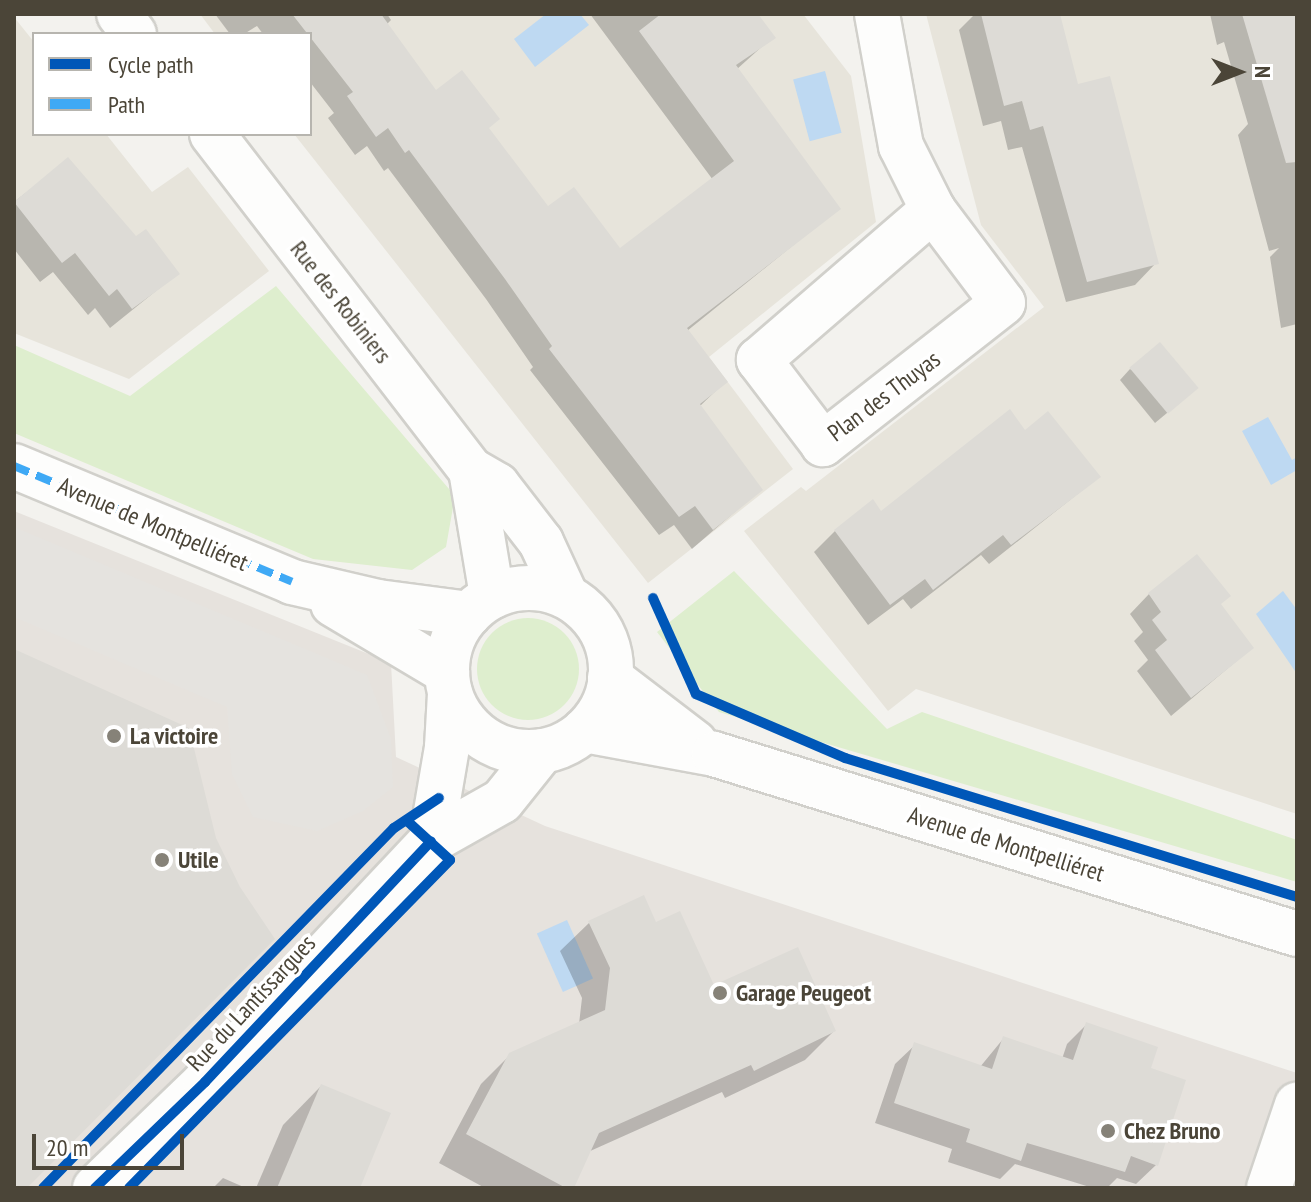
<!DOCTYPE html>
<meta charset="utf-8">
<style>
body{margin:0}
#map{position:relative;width:1311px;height:1202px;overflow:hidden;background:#f3f2ee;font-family:"PT Sans Narrow",sans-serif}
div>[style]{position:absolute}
.residential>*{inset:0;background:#e7e4db}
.industrial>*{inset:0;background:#e6e2dd}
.green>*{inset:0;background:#deeece}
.round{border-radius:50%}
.parking>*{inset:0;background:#e5e3df}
.water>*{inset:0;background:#bed9f2;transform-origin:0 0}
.shadow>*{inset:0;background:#0003}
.building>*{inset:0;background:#dddbd6;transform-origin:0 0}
.roads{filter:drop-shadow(2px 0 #d1d0cb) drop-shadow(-2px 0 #d1d0cb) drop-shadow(0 2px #d1d0cb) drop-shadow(0 -2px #d1d0cb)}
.minor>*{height:44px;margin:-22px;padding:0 22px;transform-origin:22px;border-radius:22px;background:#fdfdfc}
.tertiary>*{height:44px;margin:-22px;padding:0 22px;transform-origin:22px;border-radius:22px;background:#fdfdfc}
.tertiary>.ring{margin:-22px;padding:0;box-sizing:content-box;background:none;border:44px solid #fdfdfc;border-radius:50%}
.quiet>*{height:8px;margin-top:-4px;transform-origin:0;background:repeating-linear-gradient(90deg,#3fa9f5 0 16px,transparent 0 24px)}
.cycleway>*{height:10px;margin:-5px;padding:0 5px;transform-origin:5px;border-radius:5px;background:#0057b8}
.dots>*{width:22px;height:22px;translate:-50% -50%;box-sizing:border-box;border:4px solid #fff;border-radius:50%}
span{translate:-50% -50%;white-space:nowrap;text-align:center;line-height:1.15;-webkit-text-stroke:7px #fff;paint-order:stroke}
.street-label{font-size:24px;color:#4b4538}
.poi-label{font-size:24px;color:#4b4538;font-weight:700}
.left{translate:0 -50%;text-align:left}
.frame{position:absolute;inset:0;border:16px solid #4b4538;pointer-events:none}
.legend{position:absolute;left:32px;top:32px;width:280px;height:104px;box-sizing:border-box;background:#fff;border:2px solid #b7b5af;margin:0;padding:10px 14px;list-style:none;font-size:24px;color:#4b4538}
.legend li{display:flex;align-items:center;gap:16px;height:40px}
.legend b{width:40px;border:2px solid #b7b5af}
.north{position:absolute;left:1199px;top:32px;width:80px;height:80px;-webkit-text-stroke:6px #fff;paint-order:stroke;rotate:90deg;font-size:22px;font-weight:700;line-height:32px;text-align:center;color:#4b4538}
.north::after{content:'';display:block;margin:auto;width:28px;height:36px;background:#4b4538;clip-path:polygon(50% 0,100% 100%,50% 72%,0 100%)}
.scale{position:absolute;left:32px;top:1134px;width:152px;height:36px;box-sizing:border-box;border:4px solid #4b4538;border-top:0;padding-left:10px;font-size:24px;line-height:28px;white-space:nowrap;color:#4b4538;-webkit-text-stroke:6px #fff;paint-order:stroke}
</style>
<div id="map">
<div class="residential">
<div style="clip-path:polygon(200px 14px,803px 14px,851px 76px,876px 222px,709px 357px,793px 469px,648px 583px,294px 134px,310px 134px,310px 34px,215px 34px)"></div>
<div style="clip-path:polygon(926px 14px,1297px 14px,1297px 814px,916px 689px,888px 711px,744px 531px,801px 487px,806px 491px,1044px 307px,981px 225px)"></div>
<div style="clip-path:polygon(14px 17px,34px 42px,34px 134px,106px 134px,152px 192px,188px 167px,269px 271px,129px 379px,14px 333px)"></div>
</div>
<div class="industrial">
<div style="clip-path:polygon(14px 511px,391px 663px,396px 757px,545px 826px,1297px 1073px,1297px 1188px,14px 1188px)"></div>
</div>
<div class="green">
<div style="clip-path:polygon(276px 286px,455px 496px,446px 547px,412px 570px,313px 559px,14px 433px,14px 345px,130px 396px)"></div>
<div style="clip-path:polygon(734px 571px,887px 729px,922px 712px,1297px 840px,1297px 882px,719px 712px,657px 632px)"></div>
<div class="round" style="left:477px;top:618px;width:102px;height:102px"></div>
</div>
<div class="parking">
<div style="clip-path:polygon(14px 527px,367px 675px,391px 739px,393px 787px,363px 811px,317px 831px,253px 817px,232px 774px,227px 707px,14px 617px)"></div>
</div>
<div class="water">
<div style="clip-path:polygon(546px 14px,580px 14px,589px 25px,535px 67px,514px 39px)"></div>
<div style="left:825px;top:71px;width:64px;height:33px;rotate:75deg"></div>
<div style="clip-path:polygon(1268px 417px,1292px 460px,1297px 457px,1297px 470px,1271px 485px,1242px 431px)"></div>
<div style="clip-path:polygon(1283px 591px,1297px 610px,1297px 674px,1256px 614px)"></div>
<div style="left:567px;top:920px;width:64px;height:33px;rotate:66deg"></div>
</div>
<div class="shadow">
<div style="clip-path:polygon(215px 14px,387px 14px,391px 20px,386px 25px,435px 93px,487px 129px,548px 209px,620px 251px,713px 180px,590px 14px,745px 14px,767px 42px,736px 70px,838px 209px,687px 331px,725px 382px,699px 407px,760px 490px,692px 549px,674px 525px,659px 535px,530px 370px,533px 367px,486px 299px,388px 168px,384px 171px,367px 146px,355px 155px,328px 118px,334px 113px,310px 82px,310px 34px,263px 34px,257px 26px,244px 34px,230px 34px)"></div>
<div style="clip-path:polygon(975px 14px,1058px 14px,1076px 87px,1156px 263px,1135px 285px,1066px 302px,1022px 147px,1008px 150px,1001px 121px,983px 126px,959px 30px)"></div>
<div style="clip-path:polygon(1210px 14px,1297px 14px,1297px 324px,1281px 328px,1270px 257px,1279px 248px,1269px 251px,1238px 135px,1248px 124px,1224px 42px,1217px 45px)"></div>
<div style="clip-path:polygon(68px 160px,136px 239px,177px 274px,110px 328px,95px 308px,88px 315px,53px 272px,40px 282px,14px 249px,14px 202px)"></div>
<div style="clip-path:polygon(1130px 369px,1185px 398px,1155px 423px,1120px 380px)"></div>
<div style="clip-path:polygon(1025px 432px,1099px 477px,989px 564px,981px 555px,911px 609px,903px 599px,868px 625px,814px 552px,835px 531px,881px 514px)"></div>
<div style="clip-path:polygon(1149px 594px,1219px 605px,1252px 648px,1171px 716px,1137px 671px,1148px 660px,1134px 641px,1143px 632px,1130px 614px)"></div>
<div style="clip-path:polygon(643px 898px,655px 925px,713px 987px,834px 1031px,805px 1060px,725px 1098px,722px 1092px,588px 1152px,572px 1188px,485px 1188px,439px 1163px,481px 1084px,510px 1055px,579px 1024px,582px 998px,560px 951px,589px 923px)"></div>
<div style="clip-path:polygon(1087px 1024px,1156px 1165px,1136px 1184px,1117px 1178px,1107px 1188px,1093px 1188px,1015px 1164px,1000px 1179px,948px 1162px,952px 1149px,875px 1123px,895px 1064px,915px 1045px,980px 1067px,1003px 1039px,1062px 1059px,1067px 1044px)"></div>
<div style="clip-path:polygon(321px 1086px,358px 1188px,256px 1188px,283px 1125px)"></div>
<div style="clip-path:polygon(223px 1178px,246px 1188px,213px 1188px)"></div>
</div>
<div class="building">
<div style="clip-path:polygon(292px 14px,381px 14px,436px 90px,462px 70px,500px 119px,489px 128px,548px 206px,574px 187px,620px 248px,734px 161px,639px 31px,661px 14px,758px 14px,776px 38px,736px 65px,841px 209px,687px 328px,728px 382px,700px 404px,763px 490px,713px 530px,695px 506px,679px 517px,549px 349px,552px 346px,505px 279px,409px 150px,405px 153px,388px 128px,376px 137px,347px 96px,353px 92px)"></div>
<div style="clip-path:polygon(981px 14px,1060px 14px,1078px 84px,1110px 76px,1159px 264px,1087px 282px,1043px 126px,1030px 130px,1022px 101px,1004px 106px)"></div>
<div style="clip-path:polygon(1242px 14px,1297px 14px,1297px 162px,1286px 163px)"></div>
<div style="clip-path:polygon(68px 157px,136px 236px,146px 229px,180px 274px,132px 309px,117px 289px,109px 296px,75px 253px,62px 263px,14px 202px)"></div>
<div style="left:1160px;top:342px;width:60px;height:40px;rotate:50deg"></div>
<div style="clip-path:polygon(1010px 409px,1025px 430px,1048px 411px,1101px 477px,1011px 545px,1003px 535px,933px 590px,925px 579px,890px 605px,834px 530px,873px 499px,881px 511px)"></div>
<div style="clip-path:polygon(1197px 554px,1231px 596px,1221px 604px,1254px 648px,1191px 698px,1155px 650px,1167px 640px,1152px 620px,1161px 612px,1148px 593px)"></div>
<div style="clip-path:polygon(14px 649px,189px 728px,216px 838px,240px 887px,275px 939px,27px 1188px,14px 1188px)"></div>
<div style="clip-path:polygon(644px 895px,656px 922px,680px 911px,714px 985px,798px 947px,836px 1031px,754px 1071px,751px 1065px,599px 1133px,574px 1188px,566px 1188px,466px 1134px,509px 1053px,605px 1010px,610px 968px,588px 921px)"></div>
<div style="clip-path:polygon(1086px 1022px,1158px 1047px,1151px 1068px,1186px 1080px,1158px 1166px,1131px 1156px,1125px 1172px,1027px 1143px,1021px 1161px,966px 1142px,970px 1129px,894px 1103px,914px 1042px,992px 1069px,1003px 1036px,1073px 1060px)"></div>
<div style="clip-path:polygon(321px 1084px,391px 1113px,360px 1188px,277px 1188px)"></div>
</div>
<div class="roads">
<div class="minor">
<div style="left:119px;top:14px;width:25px;rotate:53deg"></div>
<div style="left:877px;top:14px;width:134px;rotate:79.7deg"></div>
<div style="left:901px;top:146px;width:72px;rotate:63.4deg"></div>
<div style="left:933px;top:210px;width:116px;rotate:53deg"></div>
<div style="left:1003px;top:303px;width:229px;rotate:141.9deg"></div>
<div style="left:823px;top:444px;width:106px;rotate:-127.3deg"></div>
<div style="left:759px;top:360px;width:230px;rotate:-40.8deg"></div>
<div style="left:212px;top:134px;width:424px;rotate:52.4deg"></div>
<div style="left:471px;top:470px;width:30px;rotate:30deg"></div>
<div style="left:497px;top:485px;width:72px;rotate:52.3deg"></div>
<div style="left:541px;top:542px;width:60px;rotate:65.2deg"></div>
<div style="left:14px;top:466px;width:301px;rotate:22.6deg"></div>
<div style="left:471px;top:470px;width:128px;rotate:80.5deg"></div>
<div style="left:431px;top:841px;width:95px;rotate:-80.3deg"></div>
<div style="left:447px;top:747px;width:54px;rotate:-86.8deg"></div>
<div style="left:95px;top:1188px;width:153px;rotate:-43.9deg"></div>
<div style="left:205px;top:1082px;width:330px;rotate:-46.8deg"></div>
<div style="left:431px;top:841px;width:81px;rotate:-29.4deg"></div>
<div style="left:502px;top:801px;width:64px;rotate:-51.3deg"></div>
<div style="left:1269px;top:1188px;width:88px;rotate:-71.4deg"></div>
</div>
<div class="tertiary">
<div style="left:292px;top:582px;width:88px;rotate:13.1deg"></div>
<div style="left:378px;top:602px;width:92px;rotate:7.5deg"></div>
<div class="ring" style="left:447px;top:588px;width:120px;height:120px"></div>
<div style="left:333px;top:604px;width:133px;rotate:30.8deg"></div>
<div style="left:610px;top:678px;width:107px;rotate:37.4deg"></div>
<div style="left:585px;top:730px;width:131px;rotate:10.5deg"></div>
<div style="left:714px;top:754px;width:610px;rotate:17.16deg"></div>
</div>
</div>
<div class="quiet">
<div style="left:14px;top:466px;width:301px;rotate:22.6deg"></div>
</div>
<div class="cycleway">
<div style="left:653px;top:598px;width:105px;rotate:65.9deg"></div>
<div style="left:696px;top:694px;width:162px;rotate:23.2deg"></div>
<div style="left:845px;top:758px;width:473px;rotate:17.1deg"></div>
<div style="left:43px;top:1188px;width:503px;rotate:-45.73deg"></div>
<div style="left:394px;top:828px;width:54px;rotate:-33.7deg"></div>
<div style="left:95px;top:1188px;width:153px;rotate:-43.9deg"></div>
<div style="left:205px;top:1082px;width:330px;rotate:-46.8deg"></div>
<div style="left:129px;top:1188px;width:459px;rotate:-45.6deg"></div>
<div style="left:450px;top:860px;width:59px;rotate:-137.7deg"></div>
</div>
<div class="dots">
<div style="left:114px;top:736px;background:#868278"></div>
<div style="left:162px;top:860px;background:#868278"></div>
<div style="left:720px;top:993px;background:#868278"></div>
<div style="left:1108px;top:1131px;background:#868278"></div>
</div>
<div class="street-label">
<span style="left:341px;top:302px;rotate:52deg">Rue des Robiniers</span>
<span style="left:884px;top:396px;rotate:-37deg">Plan des Thuyas</span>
<span style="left:153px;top:524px;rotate:23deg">Avenue de Montpelliéret</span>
<span style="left:1006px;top:844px;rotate:17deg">Avenue de Montpelliéret</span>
<span style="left:251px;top:1003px;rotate:-47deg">Rue du Lantissargues</span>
</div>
<div class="poi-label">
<span class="left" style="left:130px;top:736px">La victoire</span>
<span class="left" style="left:178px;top:860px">Utile</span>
<span class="left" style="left:736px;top:993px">Garage Peugeot</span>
<span class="left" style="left:1124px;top:1131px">Chez Bruno</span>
</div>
<div class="frame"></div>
<ul class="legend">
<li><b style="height:10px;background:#0057b8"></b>Cycle path</li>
<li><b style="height:10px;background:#3fa9f5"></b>Path</li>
</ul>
<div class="north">N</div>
<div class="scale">20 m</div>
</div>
